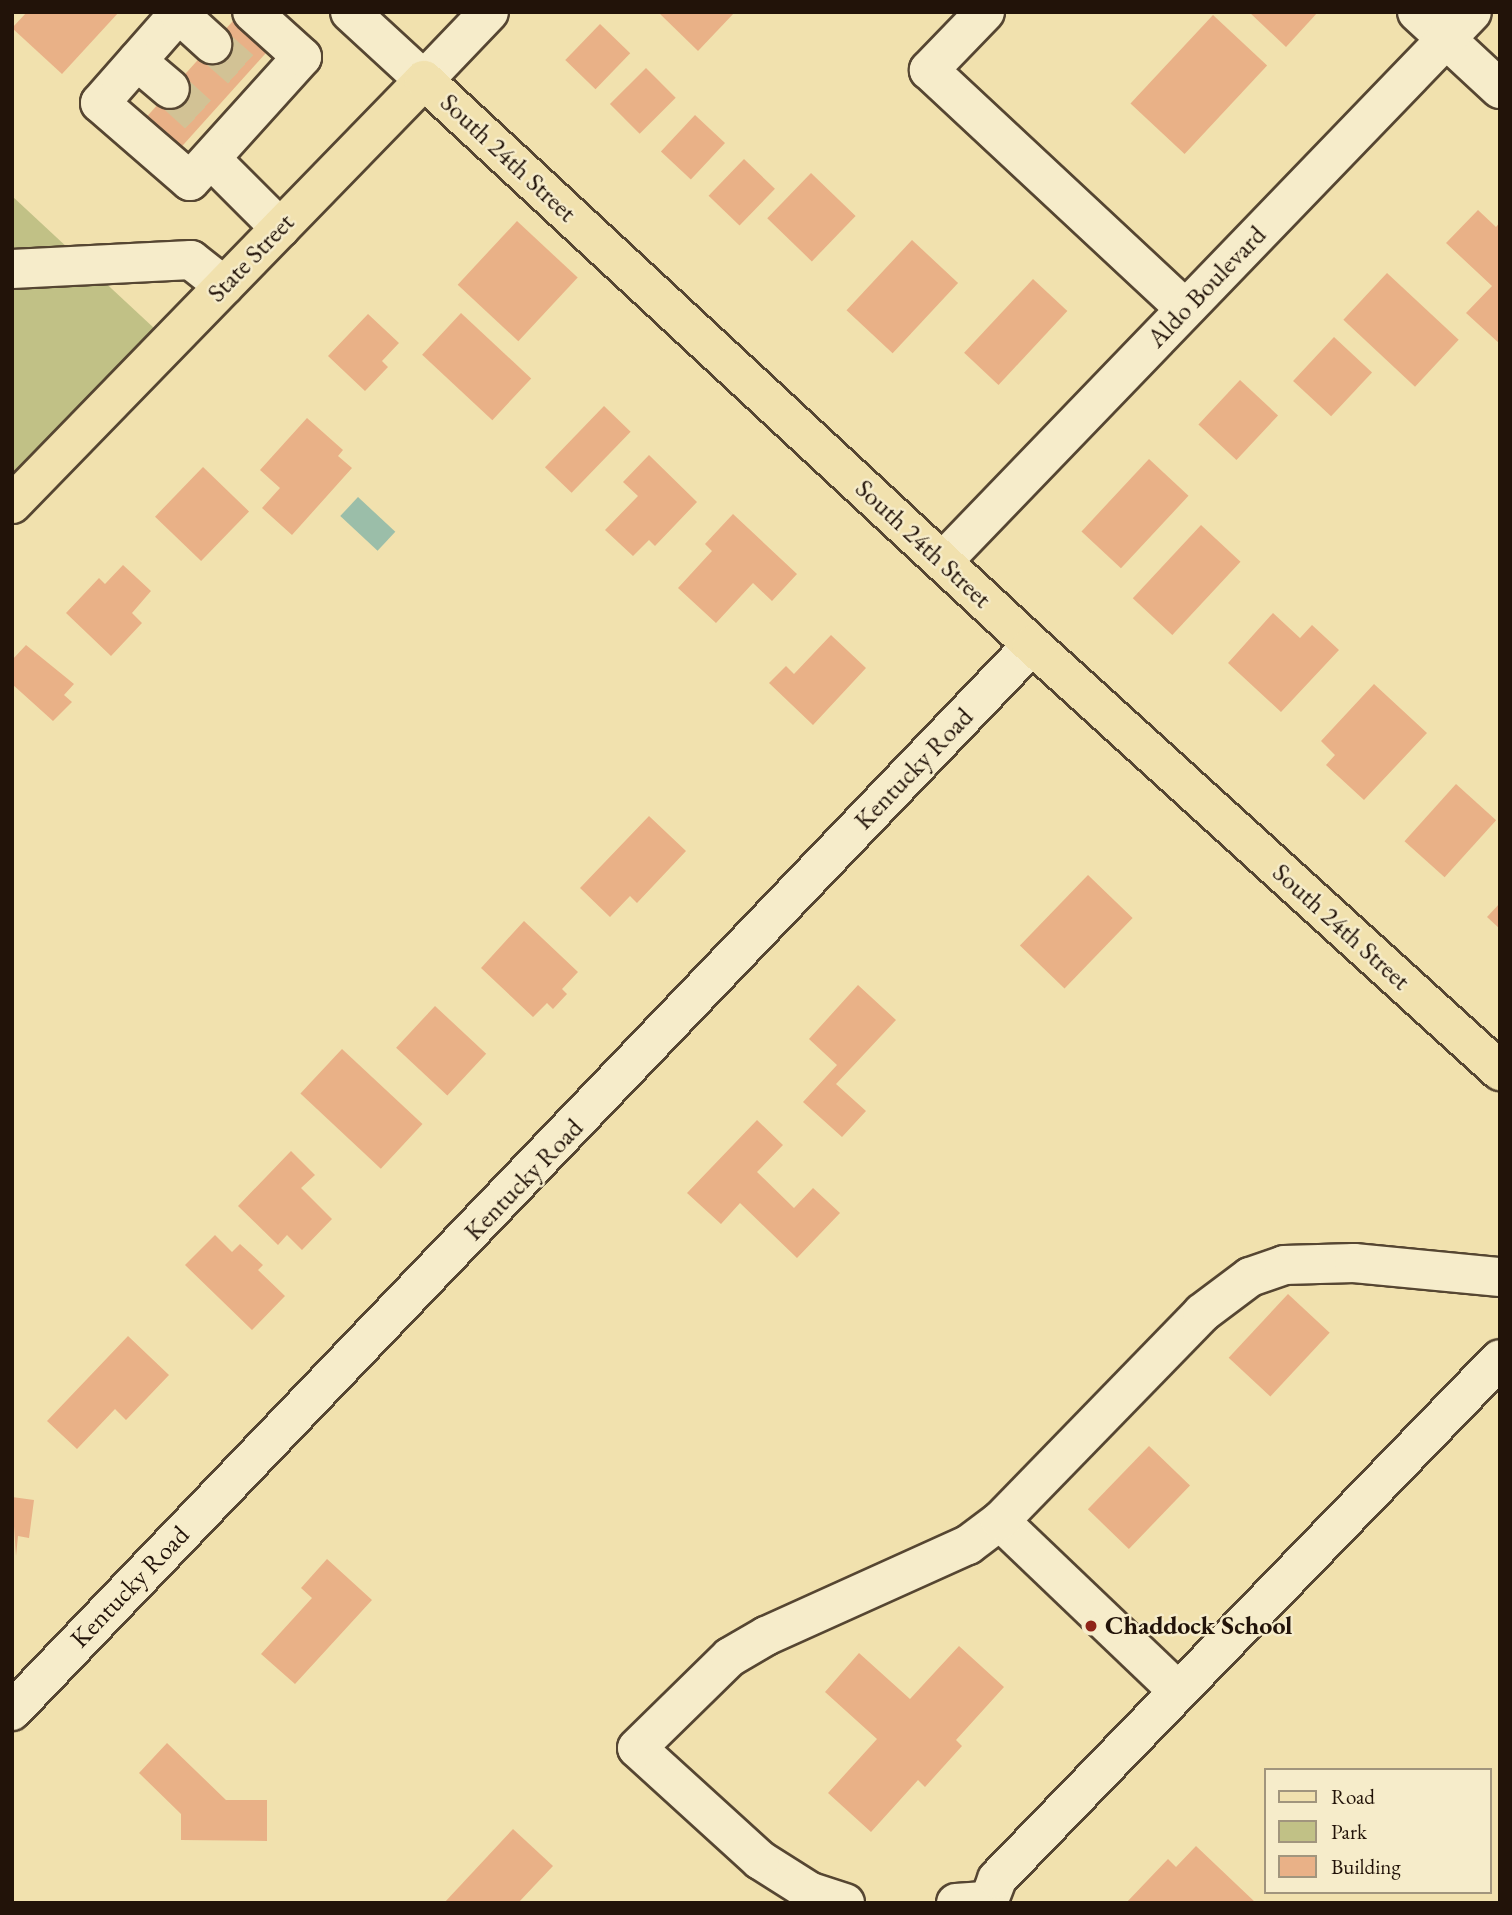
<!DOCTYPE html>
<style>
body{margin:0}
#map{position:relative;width:1512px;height:1915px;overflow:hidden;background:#f1e1ae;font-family:"EB Garamond",serif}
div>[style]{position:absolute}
.green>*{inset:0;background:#c1c186}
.water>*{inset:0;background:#9bbea9;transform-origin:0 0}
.building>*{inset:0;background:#e9b187;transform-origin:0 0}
.minor-tunnel>*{height:38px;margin-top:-19px;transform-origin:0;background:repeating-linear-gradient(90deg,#d2c295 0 38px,transparent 0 57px)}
.roads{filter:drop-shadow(2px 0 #564632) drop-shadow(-2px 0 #564632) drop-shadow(0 2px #564632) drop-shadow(0 -2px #564632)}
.minor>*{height:38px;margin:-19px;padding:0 19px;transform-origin:19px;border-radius:19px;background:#f6ecca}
.major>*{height:38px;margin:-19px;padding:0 19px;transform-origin:19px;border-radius:19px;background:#f1e1ae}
.dots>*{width:19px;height:19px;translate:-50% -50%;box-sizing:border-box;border:4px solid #f6ecca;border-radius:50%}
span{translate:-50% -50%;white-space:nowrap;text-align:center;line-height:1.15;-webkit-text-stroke:5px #f6ecca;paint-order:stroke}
.street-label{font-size:26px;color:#221309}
.poi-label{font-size:26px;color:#221309;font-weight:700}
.left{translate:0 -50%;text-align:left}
.frame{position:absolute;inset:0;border:14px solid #221309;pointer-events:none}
.legend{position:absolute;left:1264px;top:1768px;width:228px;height:126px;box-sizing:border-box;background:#f6ecca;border:2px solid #a1957d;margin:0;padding:9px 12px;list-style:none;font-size:21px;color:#221309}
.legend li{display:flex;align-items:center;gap:14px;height:35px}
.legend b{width:35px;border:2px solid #a1957d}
</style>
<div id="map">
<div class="green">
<div style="clip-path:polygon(12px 196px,169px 342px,12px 504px)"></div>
</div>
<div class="water">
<div style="left:358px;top:497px;width:51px;height:26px;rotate:43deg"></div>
</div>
<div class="building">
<div style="clip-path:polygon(27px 12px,119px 12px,62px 74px,12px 28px)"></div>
<div style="left:241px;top:12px;width:46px;height:149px;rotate:42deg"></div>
<div style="clip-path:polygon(658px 12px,735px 12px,698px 51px)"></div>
<div style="clip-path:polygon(1249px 12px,1318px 12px,1286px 47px)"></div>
<div style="left:1213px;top:15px;width:74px;height:121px;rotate:43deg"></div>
<div style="left:600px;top:24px;width:42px;height:50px;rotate:44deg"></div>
<div style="left:646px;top:68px;width:42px;height:51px;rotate:45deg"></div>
<div style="left:695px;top:115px;width:41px;height:50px;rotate:43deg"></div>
<div style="left:744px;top:159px;width:43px;height:51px;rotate:44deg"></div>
<div style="left:811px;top:173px;width:62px;height:63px;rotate:44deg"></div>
<div style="clip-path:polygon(1478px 210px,1496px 227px,1500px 222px,1500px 344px,1466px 313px,1492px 286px,1446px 243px)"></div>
<div style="left:517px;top:221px;width:83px;height:87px;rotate:43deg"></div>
<div style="left:912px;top:240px;width:63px;height:96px;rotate:43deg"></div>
<div style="left:1387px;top:273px;width:98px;height:64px;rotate:43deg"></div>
<div style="left:1033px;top:279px;width:47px;height:101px;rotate:43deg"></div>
<div style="left:461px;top:313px;width:96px;height:57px;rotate:43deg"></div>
<div style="clip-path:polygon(368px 314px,399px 343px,382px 361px,388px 367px,365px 391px,328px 356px)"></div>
<div style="left:1334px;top:337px;width:52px;height:60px;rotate:43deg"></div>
<div style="left:1240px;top:380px;width:52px;height:61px;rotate:43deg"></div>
<div style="left:604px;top:406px;width:37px;height:85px;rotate:44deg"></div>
<div style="clip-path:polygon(307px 418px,343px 450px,338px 456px,352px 468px,292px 535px,262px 508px,280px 488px,260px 470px)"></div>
<div style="clip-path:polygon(649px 455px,697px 502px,655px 546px,649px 540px,633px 556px,605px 530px,638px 496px,623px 482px)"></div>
<div style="left:1149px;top:459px;width:54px;height:99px;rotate:43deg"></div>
<div style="left:203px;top:467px;width:64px;height:69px;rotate:44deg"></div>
<div style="clip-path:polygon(733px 514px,797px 574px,772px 601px,753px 583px,716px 623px,678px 588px,712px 551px,705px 544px)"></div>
<div style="left:1201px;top:525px;width:54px;height:100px;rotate:43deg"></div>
<div style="clip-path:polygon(123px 565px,151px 591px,132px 613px,142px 623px,111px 656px,66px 613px,99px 578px,105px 584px)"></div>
<div style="clip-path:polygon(1273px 613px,1300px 638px,1312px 625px,1339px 650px,1281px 712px,1228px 663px)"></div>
<div style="clip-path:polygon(831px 635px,866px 668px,813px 725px,769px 683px,786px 666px,794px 674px)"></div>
<div style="clip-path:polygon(26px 645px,74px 684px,64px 695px,72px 702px,53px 721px,12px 684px,12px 660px)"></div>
<div style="clip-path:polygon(1374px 684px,1427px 733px,1364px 800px,1326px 765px,1335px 755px,1321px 741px)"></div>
<div style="left:1456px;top:784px;width:54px;height:77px;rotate:42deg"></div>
<div style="clip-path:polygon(649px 816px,686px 851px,637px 903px,630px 896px,610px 917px,580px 888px)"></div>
<div style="left:1088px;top:875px;width:62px;height:98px;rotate:44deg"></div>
<div style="clip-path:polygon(1500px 903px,1500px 929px,1487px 917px)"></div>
<div style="clip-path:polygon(524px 921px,578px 972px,562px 989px,567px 994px,553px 1009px,547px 1003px,533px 1017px,481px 968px)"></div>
<div style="clip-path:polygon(858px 985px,896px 1020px,836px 1084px,866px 1111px,842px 1137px,803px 1102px,837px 1065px,809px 1039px)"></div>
<div style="left:435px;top:1006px;width:70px;height:57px;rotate:43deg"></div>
<div style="left:342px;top:1049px;width:110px;height:61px;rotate:43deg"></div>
<div style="clip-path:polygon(757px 1120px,783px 1145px,757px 1172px,794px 1208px,813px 1188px,840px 1213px,797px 1258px,740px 1203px,721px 1224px,687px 1193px)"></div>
<div style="clip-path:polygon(291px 1151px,315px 1175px,301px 1188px,332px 1219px,302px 1250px,287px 1235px,278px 1245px,238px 1206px)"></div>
<div style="clip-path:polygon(215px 1235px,232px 1252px,240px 1244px,263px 1265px,258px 1270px,285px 1296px,252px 1330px,185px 1265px)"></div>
<div style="left:1288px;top:1294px;width:57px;height:87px;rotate:43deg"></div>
<div style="clip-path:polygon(128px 1336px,169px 1375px,126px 1420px,115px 1409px,77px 1449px,47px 1421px)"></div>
<div style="left:1149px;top:1446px;width:57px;height:88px;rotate:44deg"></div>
<div style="clip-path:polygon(12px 1497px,34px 1500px,29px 1538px,18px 1536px,16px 1556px)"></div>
<div style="clip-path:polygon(327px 1559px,372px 1600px,295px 1684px,261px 1654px,312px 1598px,301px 1588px)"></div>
<div style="clip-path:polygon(959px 1646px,1004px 1687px,956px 1740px,962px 1746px,925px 1787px,918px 1780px,871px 1832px,828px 1793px,877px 1739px,825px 1692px,859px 1653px,910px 1699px)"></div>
<div style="clip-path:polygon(167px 1743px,226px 1800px,267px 1800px,267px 1841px,181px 1840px,181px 1814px,139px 1773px)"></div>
<div style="clip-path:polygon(513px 1829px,553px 1866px,518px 1903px,444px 1903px)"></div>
<div style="clip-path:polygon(1196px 1846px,1256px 1903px,1126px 1903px,1168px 1859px,1176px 1867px)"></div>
</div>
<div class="minor-tunnel">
<div style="left:212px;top:44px;width:45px;rotate:41.4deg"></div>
<div style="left:170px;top:89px;width:46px;rotate:42.4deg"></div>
</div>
<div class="roads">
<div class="minor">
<div style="left:180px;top:12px;width:121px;rotate:131.3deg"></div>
<div style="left:100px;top:103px;width:119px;rotate:40.9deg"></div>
<div style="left:190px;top:181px;width:167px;rotate:-47.9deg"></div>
<div style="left:302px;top:57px;width:67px;rotate:-138deg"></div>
<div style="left:350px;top:12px;width:100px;rotate:42.6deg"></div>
<div style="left:424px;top:80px;width:94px;rotate:-46.3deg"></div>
<div style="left:985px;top:12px;width:81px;rotate:134deg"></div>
<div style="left:929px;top:70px;width:350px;rotate:43deg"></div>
<div style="left:1417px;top:12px;width:113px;rotate:42.9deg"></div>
<div style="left:179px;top:14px;width:45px;rotate:42.3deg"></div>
<div style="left:137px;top:61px;width:43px;rotate:40.3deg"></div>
<div style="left:211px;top:159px;width:98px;rotate:45deg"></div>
<div style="left:12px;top:269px;width:179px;rotate:-2.9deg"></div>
<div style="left:191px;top:260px;width:42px;rotate:38.2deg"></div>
<div style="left:943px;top:561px;width:762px;rotate:-46.06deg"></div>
<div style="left:1000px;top:1521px;width:246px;rotate:43.7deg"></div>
<div style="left:12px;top:1711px;width:1475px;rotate:-46.26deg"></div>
<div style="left:845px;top:1903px;width:38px;rotate:-162deg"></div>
<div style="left:809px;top:1891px;width:58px;rotate:-147.7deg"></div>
<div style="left:760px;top:1860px;width:166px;rotate:-137.7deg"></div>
<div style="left:637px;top:1748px;width:130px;rotate:-44.4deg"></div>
<div style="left:730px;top:1657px;width:42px;rotate:-30.3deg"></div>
<div style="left:766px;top:1636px;width:222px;rotate:-24.3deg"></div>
<div style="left:968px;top:1545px;width:40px;rotate:-37deg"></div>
<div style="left:1000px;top:1521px;width:290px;rotate:-45.8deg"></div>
<div style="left:1202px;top:1313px;width:60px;rotate:-36.9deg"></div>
<div style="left:1250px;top:1277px;width:36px;rotate:-19deg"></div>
<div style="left:1284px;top:1265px;width:70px;rotate:-1.6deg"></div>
<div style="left:1354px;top:1263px;width:147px;rotate:5.5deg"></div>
<div style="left:956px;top:1903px;width:32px;rotate:-4deg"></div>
<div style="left:988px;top:1903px;width:26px;rotate:-69deg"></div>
<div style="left:997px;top:1879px;width:723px;rotate:-45.95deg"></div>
</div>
<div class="major">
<div style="left:12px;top:504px;width:591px;rotate:-45.82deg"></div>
<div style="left:424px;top:80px;width:830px;rotate:42.9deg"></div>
<div style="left:1032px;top:645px;width:633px;rotate:42.31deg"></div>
</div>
</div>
<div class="dots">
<div style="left:1091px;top:1626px;background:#8f2418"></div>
</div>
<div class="street-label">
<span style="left:508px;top:158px;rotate:43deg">South 24th Street</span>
<span style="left:251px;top:258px;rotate:-46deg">State Street</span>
<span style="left:1207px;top:287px;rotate:-46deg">Aldo Boulevard</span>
<span style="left:923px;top:544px;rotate:43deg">South 24th Street</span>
<span style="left:914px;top:769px;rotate:-46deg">Kentucky Road</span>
<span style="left:1341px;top:927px;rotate:42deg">South 24th Street</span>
<span style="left:524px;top:1180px;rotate:-46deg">Kentucky Road</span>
<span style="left:130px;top:1587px;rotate:-46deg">Kentucky Road</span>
</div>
<div class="poi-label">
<span class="left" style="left:1105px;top:1626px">Chaddock School</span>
</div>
<div class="frame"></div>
<ul class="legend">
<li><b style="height:9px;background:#f1e1ae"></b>Road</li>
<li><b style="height:19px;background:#c1c186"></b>Park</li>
<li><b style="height:19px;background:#e9b187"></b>Building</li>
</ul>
</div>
